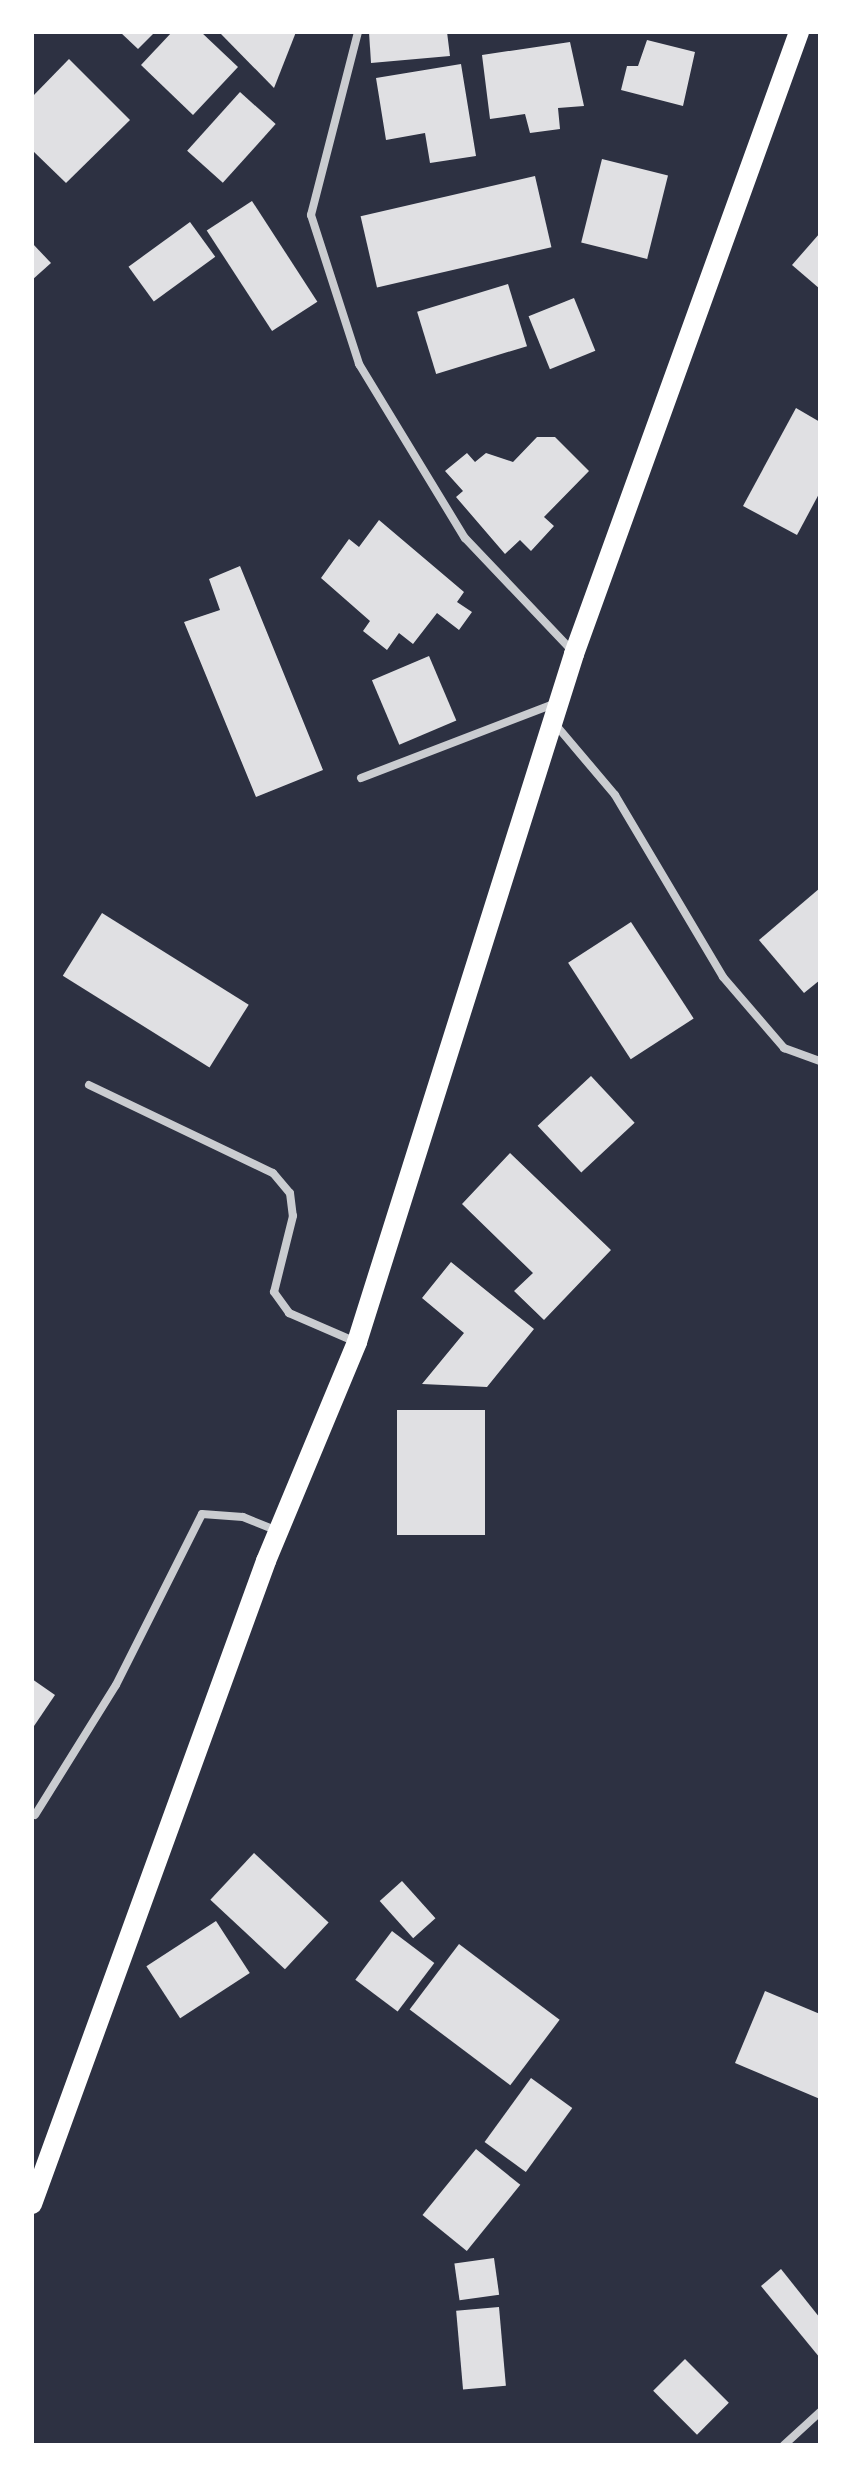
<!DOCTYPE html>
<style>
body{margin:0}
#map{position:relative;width:852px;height:2477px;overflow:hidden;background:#2d3142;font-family:Montserrat,sans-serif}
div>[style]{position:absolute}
.building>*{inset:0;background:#e0e0e3;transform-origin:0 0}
.minor>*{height:8px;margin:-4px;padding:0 4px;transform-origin:4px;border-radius:4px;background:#caccd0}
.primary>*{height:20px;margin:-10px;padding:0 10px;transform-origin:10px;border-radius:10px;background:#fff}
span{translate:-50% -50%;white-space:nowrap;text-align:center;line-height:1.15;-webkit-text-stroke:6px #fff;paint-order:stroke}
.frame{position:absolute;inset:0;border:34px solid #fff;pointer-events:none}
</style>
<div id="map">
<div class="building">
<div style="clip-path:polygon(120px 32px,155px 32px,138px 49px)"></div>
<div style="clip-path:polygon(172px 32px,201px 32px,238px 67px,193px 115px,141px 65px)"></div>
<div style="clip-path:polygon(223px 32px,296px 32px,274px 88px,221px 34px)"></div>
<div style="clip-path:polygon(369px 32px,447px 32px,450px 56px,371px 63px)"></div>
<div style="clip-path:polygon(647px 40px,695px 52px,683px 106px,621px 90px,627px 66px,638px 66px)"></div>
<div style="clip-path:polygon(570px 42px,584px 106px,558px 108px,560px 129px,530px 133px,525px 114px,490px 119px,482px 55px)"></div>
<div style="clip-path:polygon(69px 59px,130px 120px,66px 183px,32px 150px,32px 97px)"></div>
<div style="clip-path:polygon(461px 64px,476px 156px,430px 163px,425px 133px,386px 140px,376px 78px)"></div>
<div style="left:240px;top:92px;width:48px;height:79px;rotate:42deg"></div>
<div style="left:602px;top:159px;width:68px;height:86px;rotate:14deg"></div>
<div style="left:535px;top:176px;width:73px;height:179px;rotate:77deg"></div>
<div style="left:252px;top:201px;width:120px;height:54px;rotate:57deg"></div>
<div style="left:190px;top:222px;width:43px;height:76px;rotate:54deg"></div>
<div style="clip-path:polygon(820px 233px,820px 289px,792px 265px)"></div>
<div style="clip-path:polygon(32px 243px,51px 263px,32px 280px)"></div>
<div style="left:508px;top:284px;width:65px;height:95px;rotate:73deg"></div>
<div style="left:574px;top:298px;width:57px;height:49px;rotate:68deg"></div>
<div style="clip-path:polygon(796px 408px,820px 422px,820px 492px,797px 535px,743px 506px)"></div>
<div style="clip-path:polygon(537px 437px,555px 437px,589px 471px,544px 517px,554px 526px,531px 551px,520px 540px,505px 554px,456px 497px,463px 491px,445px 471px,467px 453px,475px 462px,486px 453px,513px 462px)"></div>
<div style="clip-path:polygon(379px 520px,464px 592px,457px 602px,472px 612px,459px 630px,437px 613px,413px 644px,399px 633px,387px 650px,363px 631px,370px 621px,321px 578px,349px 539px,359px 547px)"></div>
<div style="clip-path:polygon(240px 566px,323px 770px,256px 797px,184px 622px,220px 610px,209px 579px)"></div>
<div style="left:429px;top:656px;width:70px;height:62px;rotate:67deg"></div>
<div style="clip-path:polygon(820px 888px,820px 980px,804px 993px,759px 940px)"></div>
<div style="left:102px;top:913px;width:173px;height:74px;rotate:32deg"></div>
<div style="left:631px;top:922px;width:115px;height:75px;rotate:57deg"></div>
<div style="left:591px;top:1076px;width:64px;height:73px;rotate:47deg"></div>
<div style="clip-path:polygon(510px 1153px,611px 1250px,544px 1320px,514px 1291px,533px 1273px,462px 1204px)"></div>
<div style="clip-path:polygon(451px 1262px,534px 1329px,487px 1387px,422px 1384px,464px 1333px,422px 1298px)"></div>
<div style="left:397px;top:1410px;width:88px;height:125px"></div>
<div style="clip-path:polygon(32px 1679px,55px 1695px,32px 1729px)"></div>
<div style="left:254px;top:1853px;width:102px;height:64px;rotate:43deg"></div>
<div style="left:402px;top:1881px;width:50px;height:30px;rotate:48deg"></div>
<div style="left:216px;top:1921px;width:62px;height:83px;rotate:57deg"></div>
<div style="left:392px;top:1931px;width:53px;height:61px;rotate:37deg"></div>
<div style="left:459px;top:1944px;width:126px;height:82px;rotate:37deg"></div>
<div style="clip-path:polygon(765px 1991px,820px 2014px,820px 2099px,735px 2063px)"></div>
<div style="left:531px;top:2078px;width:51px;height:79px;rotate:36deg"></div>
<div style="left:476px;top:2149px;width:57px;height:85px;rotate:39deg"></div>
<div style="left:494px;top:2258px;width:37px;height:40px;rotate:82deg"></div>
<div style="clip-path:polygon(781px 2269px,820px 2318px,820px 2358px,761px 2286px)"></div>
<div style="left:499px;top:2307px;width:79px;height:43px;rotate:85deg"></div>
<div style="left:685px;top:2359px;width:62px;height:45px;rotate:45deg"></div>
</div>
<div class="minor">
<div style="left:358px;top:32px;width:189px;rotate:104.4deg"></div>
<div style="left:311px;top:215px;width:157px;rotate:72.1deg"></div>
<div style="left:359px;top:364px;width:204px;rotate:58.7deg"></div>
<div style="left:465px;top:538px;width:158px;rotate:46.5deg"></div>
<div style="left:555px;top:724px;width:93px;rotate:49.8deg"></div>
<div style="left:615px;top:795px;width:212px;rotate:59.3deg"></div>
<div style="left:723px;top:977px;width:94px;rotate:49.3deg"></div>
<div style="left:784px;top:1048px;width:38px;rotate:20deg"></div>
<div style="left:361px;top:778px;width:207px;rotate:-21deg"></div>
<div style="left:89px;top:1085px;width:204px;rotate:25.6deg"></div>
<div style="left:273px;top:1173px;width:26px;rotate:50deg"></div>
<div style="left:290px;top:1193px;width:23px;rotate:83deg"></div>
<div style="left:293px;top:1216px;width:78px;rotate:104deg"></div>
<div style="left:274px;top:1292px;width:26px;rotate:54deg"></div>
<div style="left:289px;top:1313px;width:73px;rotate:23.4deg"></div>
<div style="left:35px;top:1815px;width:153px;rotate:-58.1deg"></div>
<div style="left:116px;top:1685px;width:191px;rotate:-63.3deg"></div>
<div style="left:202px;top:1514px;width:41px;rotate:4.2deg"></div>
<div style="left:243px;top:1517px;width:37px;rotate:22deg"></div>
<div style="left:784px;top:2445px;width:49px;rotate:-42.5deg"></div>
</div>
<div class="primary">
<div style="left:32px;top:2204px;width:684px;rotate:-70deg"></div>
<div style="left:266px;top:1561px;width:237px;rotate:-67.4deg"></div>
<div style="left:357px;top:1342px;width:721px;rotate:-72.49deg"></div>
<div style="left:574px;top:654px;width:661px;rotate:-70.11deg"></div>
</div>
<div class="frame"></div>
</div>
